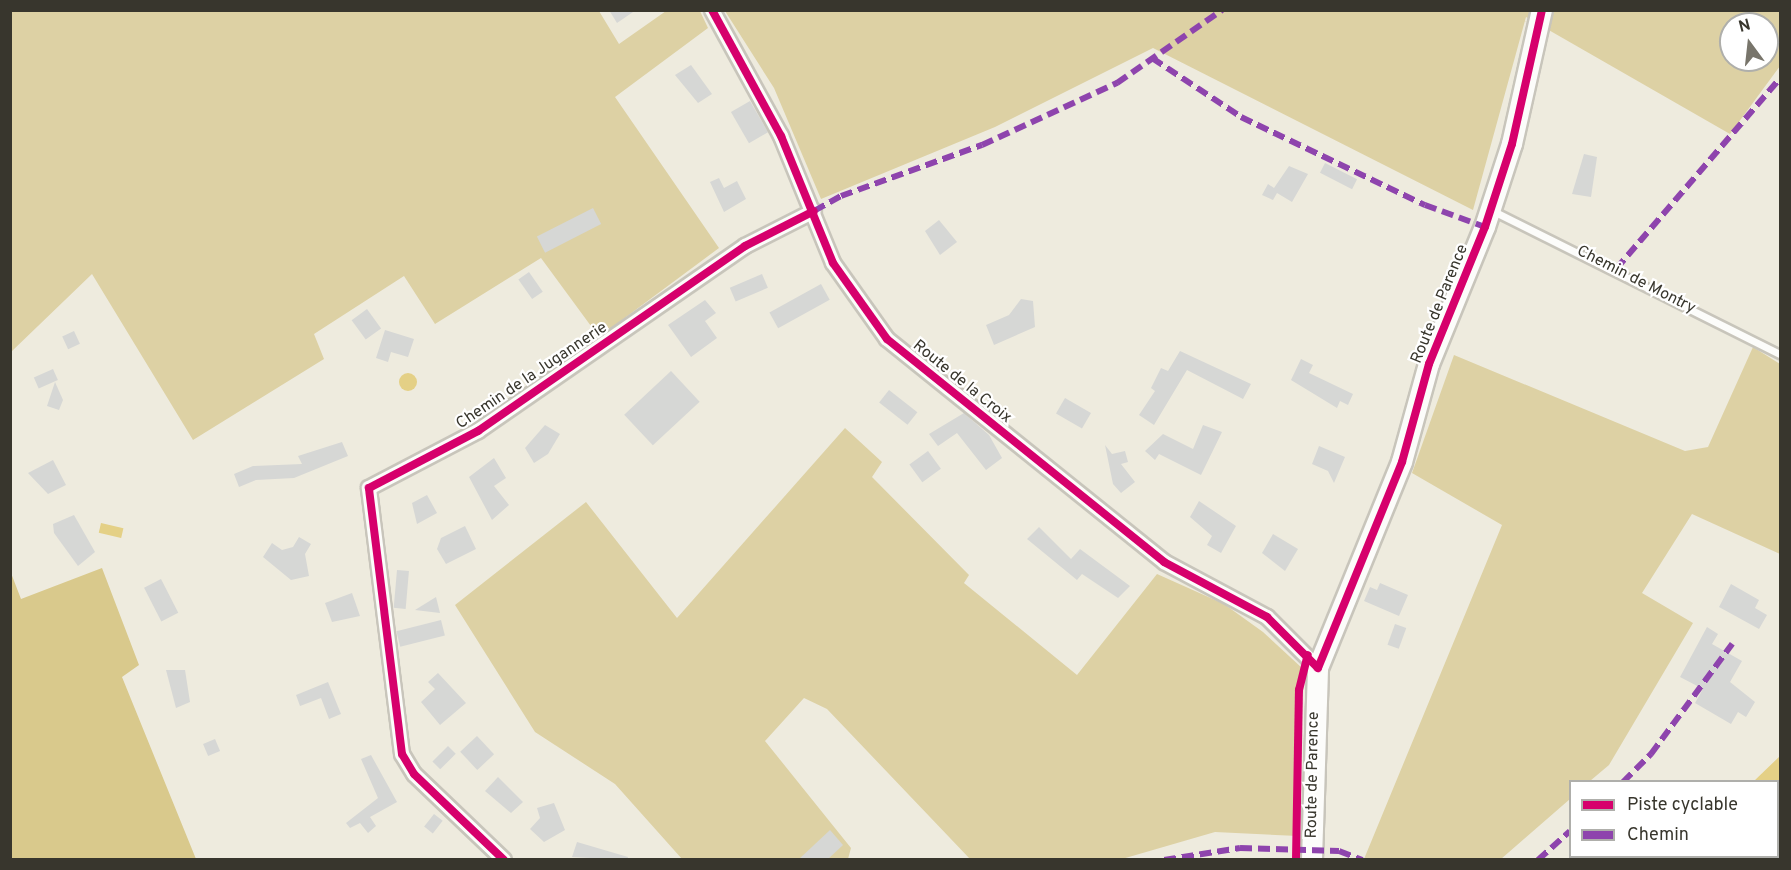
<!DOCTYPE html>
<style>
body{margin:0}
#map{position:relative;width:1791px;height:870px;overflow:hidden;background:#eeebde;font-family:Overpass,sans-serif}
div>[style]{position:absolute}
.green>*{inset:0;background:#ddd1a4}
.forest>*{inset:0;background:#d9c98c}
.water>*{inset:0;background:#e4d086;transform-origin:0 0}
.round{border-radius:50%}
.building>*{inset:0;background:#d6d7d5;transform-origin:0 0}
.roads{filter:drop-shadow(2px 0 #c8c5bb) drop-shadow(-2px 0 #c8c5bb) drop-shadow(0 2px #c8c5bb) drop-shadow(0 -2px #c8c5bb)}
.lane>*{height:7px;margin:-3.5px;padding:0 3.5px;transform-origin:3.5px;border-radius:3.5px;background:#fcfcfa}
.street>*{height:14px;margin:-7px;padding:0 7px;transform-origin:7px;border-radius:7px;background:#fcfcfa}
.secondary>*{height:20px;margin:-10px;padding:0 10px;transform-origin:10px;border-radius:10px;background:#fcfcfa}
.quiet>*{height:6px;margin-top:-3px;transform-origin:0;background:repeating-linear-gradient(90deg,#8e44ad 0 12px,transparent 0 18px)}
.cycleway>*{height:8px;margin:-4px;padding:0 4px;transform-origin:4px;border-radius:4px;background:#d6006c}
span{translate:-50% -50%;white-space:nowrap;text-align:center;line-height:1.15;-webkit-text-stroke:4.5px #fff;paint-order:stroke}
.street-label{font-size:16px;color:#38362d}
.frame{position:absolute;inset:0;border:12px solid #38362d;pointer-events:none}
.legend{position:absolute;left:1569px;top:780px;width:210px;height:78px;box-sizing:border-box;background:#fff;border:2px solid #afafab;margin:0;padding:8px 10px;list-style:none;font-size:18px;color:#38362d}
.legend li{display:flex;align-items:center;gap:12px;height:30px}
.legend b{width:30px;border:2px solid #afafab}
.north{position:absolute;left:1719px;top:12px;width:60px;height:60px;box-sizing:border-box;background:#fff;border:2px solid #afafab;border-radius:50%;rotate:345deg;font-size:16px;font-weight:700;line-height:24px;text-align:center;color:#38362d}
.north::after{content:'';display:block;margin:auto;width:21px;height:27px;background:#78756b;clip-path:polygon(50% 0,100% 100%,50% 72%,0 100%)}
</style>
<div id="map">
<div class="green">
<div style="clip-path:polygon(11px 11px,599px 11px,619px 44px,666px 11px,700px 11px,708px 28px,615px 97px,719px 248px,599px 337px,541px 258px,435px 324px,404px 276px,314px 334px,324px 359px,193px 440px,92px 274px,11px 352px)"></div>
<div style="clip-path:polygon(evenodd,725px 11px,1780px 11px,1780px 66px,1730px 134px,1526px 17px,1473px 210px,1153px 48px,995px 127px,821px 199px,774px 88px,725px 11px,1731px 24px,1767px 24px,1767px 60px,1731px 60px,1731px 24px)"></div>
<div style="clip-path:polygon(1753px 347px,1780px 364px,1780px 554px,1692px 514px,1642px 593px,1693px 623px,1609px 765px,1590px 781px,1570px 782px,1570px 799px,1501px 859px,1364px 859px,1502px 525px,1412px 473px,1454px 355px,1685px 451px,1708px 447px)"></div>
<div style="clip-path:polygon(845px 428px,882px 462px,872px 477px,969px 575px,964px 583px,1077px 675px,1157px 574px,1224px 604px,1263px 632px,1302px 668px,1298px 836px,1215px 832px,1122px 859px,970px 859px,827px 709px,804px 698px,765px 741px,851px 848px,848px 859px,682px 859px,615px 784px,535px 732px,455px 605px,586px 502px,677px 618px)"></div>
</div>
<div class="forest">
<div style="clip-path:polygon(102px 568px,139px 665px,122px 677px,196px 859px,11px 859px,11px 573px,21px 599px)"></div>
</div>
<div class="water">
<div class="round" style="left:399px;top:373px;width:18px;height:18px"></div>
<div style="left:101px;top:523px;width:23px;height:10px;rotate:13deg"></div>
<div style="clip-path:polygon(1780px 756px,1780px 854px,1778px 854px,1778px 782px,1754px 781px)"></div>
</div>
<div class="building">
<div style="clip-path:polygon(609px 10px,636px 10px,617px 23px)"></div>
<div style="clip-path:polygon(691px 65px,712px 94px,698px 103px,675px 75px)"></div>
<div style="left:750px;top:101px;width:36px;height:22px;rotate:60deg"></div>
<div style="clip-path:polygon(1584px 154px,1597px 157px,1591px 197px,1572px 194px)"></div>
<div style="left:1325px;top:163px;width:36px;height:11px;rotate:27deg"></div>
<div style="clip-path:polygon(1289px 166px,1308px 174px,1292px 202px,1277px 193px,1273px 200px,1262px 195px,1268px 184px,1274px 188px)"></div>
<div style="clip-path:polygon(719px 178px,724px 188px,737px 181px,746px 199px,724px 212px,710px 182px)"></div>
<div style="left:593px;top:208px;width:18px;height:63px;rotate:63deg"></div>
<div style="clip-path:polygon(939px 220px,957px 242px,940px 255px,925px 231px)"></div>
<div style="left:529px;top:272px;width:24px;height:13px;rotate:55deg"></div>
<div style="left:762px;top:274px;width:15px;height:35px;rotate:67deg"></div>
<div style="left:821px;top:284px;width:18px;height:59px;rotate:61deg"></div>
<div style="clip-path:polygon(1021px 299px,1033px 301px,1035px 327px,994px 345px,986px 325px,1009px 315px)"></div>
<div style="clip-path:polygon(705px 300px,716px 313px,705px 321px,717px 338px,691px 357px,668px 325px)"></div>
<div style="left:367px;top:309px;width:24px;height:19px;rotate:54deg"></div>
<div style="clip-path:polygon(385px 330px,414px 339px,408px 357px,391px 352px,388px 362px,376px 358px)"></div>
<div style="left:74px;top:331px;width:14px;height:13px;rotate:65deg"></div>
<div style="clip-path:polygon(1180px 351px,1251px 384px,1243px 399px,1187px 370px,1154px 425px,1139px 415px,1155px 391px,1151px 388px,1161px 368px,1168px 371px)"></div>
<div style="clip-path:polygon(1301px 359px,1313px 365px,1309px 373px,1353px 394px,1348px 405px,1340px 401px,1337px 408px,1291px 380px)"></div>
<div style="left:53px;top:369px;width:12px;height:21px;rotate:66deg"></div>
<div style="left:671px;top:371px;width:42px;height:64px;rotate:47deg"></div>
<div style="clip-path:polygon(55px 382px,63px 400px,59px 410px,47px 406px)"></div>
<div style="left:889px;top:390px;width:36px;height:16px;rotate:38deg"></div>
<div style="left:1065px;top:398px;width:30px;height:18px;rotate:30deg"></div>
<div style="clip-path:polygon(964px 413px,989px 435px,1002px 458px,986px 470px,957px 433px,938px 446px,929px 434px)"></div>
<div style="clip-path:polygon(545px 425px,560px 434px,548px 454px,534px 463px,525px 448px)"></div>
<div style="clip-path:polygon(1203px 425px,1222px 432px,1201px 475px,1159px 454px,1155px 460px,1145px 451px,1163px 434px,1193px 449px)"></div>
<div style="clip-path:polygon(342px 442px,348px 456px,294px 478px,256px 480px,239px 487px,234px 474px,253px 466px,302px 464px,298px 456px)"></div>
<div style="clip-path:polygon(1105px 445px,1112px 454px,1125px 451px,1128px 462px,1121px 464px,1135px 482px,1121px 493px,1113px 484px)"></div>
<div style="clip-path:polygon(1319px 446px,1345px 457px,1334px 483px,1328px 471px,1312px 464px)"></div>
<div style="left:928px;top:451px;width:22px;height:23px;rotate:54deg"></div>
<div style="clip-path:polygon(494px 458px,506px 478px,494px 486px,509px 505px,492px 520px,469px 477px)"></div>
<div style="clip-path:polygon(53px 460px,66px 485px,48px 494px,28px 473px)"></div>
<div style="clip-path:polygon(427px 495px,437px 513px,417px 524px,412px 503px)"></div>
<div style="clip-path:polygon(1199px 501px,1236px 526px,1221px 553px,1207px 545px,1212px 536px,1190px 517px)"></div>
<div style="clip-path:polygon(74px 515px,95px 552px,78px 566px,54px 533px,53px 524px)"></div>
<div style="clip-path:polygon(465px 526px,476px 549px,446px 564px,437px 549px,441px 538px)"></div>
<div style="clip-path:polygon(1039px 527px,1071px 559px,1080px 549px,1130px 586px,1118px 598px,1082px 574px,1077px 580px,1027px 539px)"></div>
<div style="clip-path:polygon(1273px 534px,1298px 549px,1285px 571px,1262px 553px)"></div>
<div style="clip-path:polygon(299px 537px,311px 544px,305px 554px,309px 576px,291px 580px,263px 557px,272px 543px,282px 550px,293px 547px)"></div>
<div style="left:397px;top:570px;width:12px;height:38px;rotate:5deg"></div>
<div style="left:161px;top:579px;width:38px;height:19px;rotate:63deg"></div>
<div style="clip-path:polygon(1380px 583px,1408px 595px,1399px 616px,1364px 601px,1370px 587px,1377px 590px)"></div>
<div style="clip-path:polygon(1731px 584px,1759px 600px,1755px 608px,1767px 615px,1759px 629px,1719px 607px)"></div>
<div style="clip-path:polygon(352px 593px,360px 616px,332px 622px,325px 603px)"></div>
<div style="clip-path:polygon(436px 597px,440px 613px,415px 610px)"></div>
<div style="left:441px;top:620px;width:16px;height:46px;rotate:76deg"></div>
<div style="left:1395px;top:624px;width:12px;height:22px;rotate:20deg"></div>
<div style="clip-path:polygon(1707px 627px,1718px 634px,1712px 644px,1742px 661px,1730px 682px,1755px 702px,1746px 717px,1738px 712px,1731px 724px,1695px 703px,1703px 689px,1680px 677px)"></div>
<div style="clip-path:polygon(166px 670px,185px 670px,190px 702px,176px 708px)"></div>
<div style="clip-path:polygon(438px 673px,466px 703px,440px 725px,421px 702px,435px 689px,428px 682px)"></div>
<div style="clip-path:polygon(328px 682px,341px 714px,329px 719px,321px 698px,300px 706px,296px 695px)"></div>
<div style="left:477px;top:736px;width:25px;height:23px;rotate:47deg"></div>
<div style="left:215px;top:739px;width:13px;height:13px;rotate:67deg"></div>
<div style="left:448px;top:746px;width:11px;height:22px;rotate:45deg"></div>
<div style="clip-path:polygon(371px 755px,397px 802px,370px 817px,376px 826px,368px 833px,360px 823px,350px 828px,346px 823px,378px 798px,361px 759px)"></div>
<div style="clip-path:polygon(498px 777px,523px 802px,511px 813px,485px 791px)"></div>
<div style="clip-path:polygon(554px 803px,565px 830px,544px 842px,530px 829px,540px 818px,537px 808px)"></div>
<div style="left:434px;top:814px;width:11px;height:16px;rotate:38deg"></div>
<div style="clip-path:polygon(830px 830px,843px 845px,827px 860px,798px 860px)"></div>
<div style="clip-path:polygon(577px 842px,628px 857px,627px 860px,572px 857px)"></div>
</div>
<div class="roads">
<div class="lane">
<div style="left:1493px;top:211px;width:321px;rotate:26.5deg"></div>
</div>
<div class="street">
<div style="left:712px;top:10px;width:144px;rotate:61.3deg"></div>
<div style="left:781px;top:136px;width:137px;rotate:67.7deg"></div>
<div style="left:833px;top:263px;width:93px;rotate:54.6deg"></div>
<div style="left:887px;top:339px;width:356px;rotate:38.8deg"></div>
<div style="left:1164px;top:562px;width:117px;rotate:28.1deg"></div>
<div style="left:1267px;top:617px;width:72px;rotate:45deg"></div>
<div style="left:504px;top:860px;width:124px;rotate:-136.3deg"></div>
<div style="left:414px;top:774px;width:23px;rotate:-121deg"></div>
<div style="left:402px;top:754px;width:268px;rotate:-97.1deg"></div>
<div style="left:369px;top:488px;width:123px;rotate:-27.6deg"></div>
<div style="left:478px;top:431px;width:325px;rotate:-34.7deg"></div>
<div style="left:745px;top:246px;width:77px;rotate:-26.9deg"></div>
</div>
<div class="secondary">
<div style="left:1312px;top:860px;width:192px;rotate:-88.2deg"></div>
<div style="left:1318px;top:668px;width:222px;rotate:-67.8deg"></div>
<div style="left:1402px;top:462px;width:102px;rotate:-74.6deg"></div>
<div style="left:1429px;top:364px;width:148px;rotate:-67.8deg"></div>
<div style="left:1485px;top:227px;width:87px;rotate:-72deg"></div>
<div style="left:1512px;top:144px;width:137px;rotate:-77.4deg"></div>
</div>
</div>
<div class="quiet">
<div style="left:1152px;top:58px;width:107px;rotate:33.5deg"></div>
<div style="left:1241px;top:117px;width:204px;rotate:25.6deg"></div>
<div style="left:1425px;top:205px;width:64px;rotate:20.1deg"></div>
<div style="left:814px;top:211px;width:31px;rotate:-29deg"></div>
<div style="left:841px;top:196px;width:150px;rotate:-19.9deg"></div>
<div style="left:982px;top:145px;width:149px;rotate:-24.7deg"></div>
<div style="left:1117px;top:83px;width:128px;rotate:-34.8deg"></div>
<div style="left:1616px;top:269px;width:252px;rotate:-49.3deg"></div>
<div style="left:1623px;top:782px;width:40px;rotate:-45deg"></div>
<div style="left:1651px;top:754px;width:137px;rotate:-53.6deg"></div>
<div style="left:1164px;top:860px;width:77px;rotate:-9deg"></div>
<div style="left:1240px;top:848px;width:99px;rotate:1.7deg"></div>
<div style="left:1339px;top:851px;width:25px;rotate:21deg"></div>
<div style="left:1538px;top:860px;width:43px;rotate:-42.2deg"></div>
</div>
<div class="cycleway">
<div style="left:712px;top:10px;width:144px;rotate:61.3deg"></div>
<div style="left:781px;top:136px;width:137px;rotate:67.7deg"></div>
<div style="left:833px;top:263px;width:93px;rotate:54.6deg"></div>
<div style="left:887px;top:339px;width:356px;rotate:38.8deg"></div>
<div style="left:1164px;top:562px;width:117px;rotate:28.1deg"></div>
<div style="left:1267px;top:617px;width:72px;rotate:45deg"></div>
<div style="left:1318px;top:668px;width:222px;rotate:-67.8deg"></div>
<div style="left:1402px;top:462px;width:102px;rotate:-74.6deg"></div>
<div style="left:1429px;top:364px;width:148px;rotate:-67.8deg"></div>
<div style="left:1485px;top:227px;width:87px;rotate:-72deg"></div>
<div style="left:1512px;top:144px;width:137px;rotate:-77.4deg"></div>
<div style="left:504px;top:860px;width:124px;rotate:-136.3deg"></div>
<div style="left:414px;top:774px;width:23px;rotate:-121deg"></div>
<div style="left:402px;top:754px;width:268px;rotate:-97.1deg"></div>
<div style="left:369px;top:488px;width:123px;rotate:-27.6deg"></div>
<div style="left:478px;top:431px;width:325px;rotate:-34.7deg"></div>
<div style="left:745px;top:246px;width:77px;rotate:-26.9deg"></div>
<div style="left:1296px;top:860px;width:170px;rotate:-89deg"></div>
<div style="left:1299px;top:690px;width:36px;rotate:-76deg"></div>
</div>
<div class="street-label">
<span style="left:1636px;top:280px;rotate:27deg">Chemin de Montry</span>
<span style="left:1440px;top:304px;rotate:-68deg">Route de Parence</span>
<span style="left:532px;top:376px;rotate:-34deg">Chemin de la Jugannerie</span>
<span style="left:962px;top:382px;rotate:39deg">Route de la Croix</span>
<span style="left:1313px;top:775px;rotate:-89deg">Route de Parence</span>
</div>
<div class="frame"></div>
<ul class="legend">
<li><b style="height:8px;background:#d6006c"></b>Piste cyclable</li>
<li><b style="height:8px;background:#8e44ad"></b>Chemin</li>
</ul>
<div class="north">N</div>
</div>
